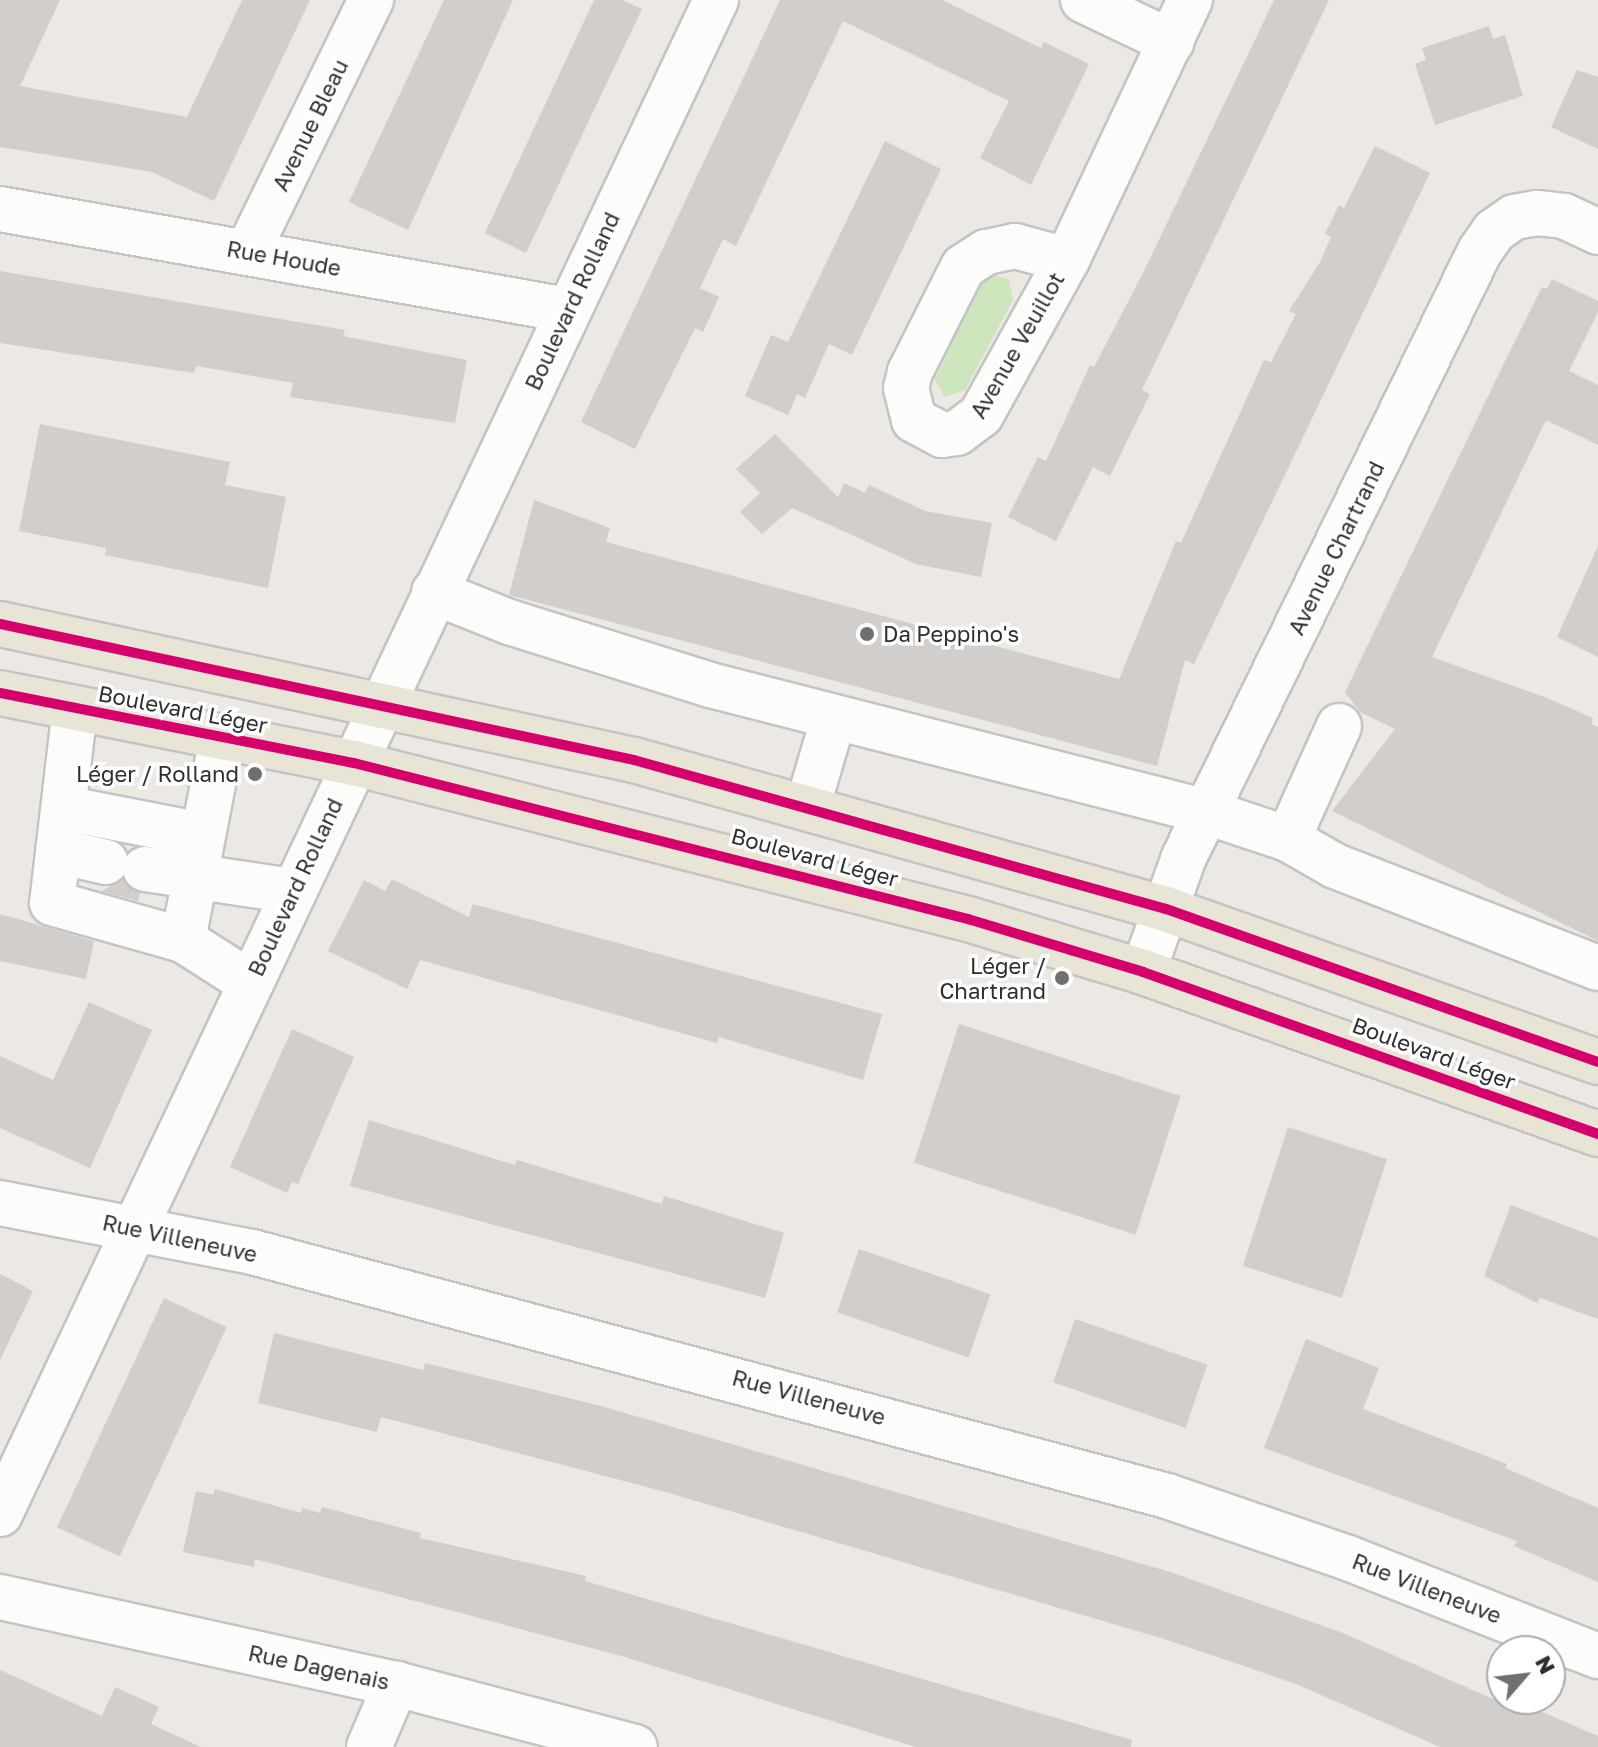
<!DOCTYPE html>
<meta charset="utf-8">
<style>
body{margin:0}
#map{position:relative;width:1598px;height:1747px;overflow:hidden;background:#ece8e4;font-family:"Golos Text",sans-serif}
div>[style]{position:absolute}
.green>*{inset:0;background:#cee6be}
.building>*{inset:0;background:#d1cecb;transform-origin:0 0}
.roads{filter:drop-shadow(2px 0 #c5c4c5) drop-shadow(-2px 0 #c5c4c5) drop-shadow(0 2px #c5c4c5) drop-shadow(0 -2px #c5c4c5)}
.minor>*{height:44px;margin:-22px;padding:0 22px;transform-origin:22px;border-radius:22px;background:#fcfcfb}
.major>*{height:44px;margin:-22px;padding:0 22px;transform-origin:22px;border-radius:22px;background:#e8e4d6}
.cycleway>*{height:10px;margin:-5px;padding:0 5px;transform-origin:5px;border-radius:5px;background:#d6006c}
.dots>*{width:22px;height:22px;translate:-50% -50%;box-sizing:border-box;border:4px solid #fff;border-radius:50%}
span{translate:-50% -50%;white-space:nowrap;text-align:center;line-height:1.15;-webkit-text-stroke:7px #fff;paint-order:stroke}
.street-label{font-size:22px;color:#2e2e2e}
.poi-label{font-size:22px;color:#2e2e2e}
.left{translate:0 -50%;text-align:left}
.right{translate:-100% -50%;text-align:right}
.north{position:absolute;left:1486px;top:1635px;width:80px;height:80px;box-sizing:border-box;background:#fff;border:2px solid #ababab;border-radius:50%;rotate:62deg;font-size:22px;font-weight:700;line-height:32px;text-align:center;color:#2e2e2e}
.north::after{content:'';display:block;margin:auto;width:28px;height:36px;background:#706f6e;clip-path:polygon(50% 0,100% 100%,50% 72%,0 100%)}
</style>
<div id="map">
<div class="green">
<div style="clip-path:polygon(991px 274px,1009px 279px,1013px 300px,965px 390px,944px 397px,935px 379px,982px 280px)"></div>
</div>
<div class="building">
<div style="clip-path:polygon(0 0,60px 0,20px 86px,187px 117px,242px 0,310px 0,214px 201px,152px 172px,0 147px)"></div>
<div style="clip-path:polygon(444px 0,513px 0,408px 230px,349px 202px)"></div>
<div style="clip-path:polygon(594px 0,622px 0,642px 9px,526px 253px,485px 233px)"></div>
<div style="clip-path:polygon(780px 0,942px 0,1041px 48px,1044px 42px,1089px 64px,1031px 185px,980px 158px,1009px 101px,843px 21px,736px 246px,723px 239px,700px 288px,719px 297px,703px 332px,695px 328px,635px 449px,581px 422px)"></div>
<div style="clip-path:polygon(1274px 0,1329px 0,1142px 390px,1150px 394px,1110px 476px,1093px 467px,1056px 541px,1008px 517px,1038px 457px,1046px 461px,1090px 365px,1094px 367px,1143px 273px)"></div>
<div style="clip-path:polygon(1489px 26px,1493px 39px,1505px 35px,1523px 96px,1435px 125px,1415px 64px,1426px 60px,1422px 48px)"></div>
<div style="clip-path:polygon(1577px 70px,1598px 77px,1598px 149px,1551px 127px)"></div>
<div style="clip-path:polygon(885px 141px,941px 169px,852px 355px,829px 344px,805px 398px,797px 394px,788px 415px,745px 396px,771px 335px,788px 342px)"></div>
<div style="clip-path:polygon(1375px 146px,1430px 173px,1194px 664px,1185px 660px,1157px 766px,509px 595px,534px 500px,610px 528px,606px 542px,1119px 679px,1176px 541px,1181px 543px,1264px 360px,1271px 362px,1296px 314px,1289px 311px,1320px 262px,1331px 237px,1325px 234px,1339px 205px,1344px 208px)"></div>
<div style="clip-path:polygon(0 271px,345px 330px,343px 336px,467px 360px,455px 423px,290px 397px,293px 383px,196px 366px,194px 373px,0 343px)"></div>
<div style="clip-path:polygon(1552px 279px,1598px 301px,1598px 312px,1569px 371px,1598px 385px,1598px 445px,1546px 420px,1432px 657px,1547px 698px,1593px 718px,1591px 724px,1598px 727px,1598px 941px,1332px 811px,1395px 729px,1360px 712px,1345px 692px,1508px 355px,1542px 287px,1547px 289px)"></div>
<div style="clip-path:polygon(40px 424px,230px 462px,225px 485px,286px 497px,268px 588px,105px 555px,106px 548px,19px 531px)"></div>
<div style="clip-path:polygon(775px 434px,838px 497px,844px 483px,865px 493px,869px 485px,925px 511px,992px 523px,981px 577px,916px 564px,792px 508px,762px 534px,740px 512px,760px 493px,736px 469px)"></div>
<div style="clip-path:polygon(1598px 546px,1598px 657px,1557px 637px)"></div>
<div style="clip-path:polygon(392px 879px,469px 917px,473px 904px,882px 1014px,863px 1080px,719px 1037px,717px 1043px,420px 960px,407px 989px,328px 951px,364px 880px,385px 891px)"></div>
<div style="clip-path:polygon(123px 880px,140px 893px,138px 901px,101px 891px)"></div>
<div style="clip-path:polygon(0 914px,94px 941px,86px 979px,0 961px)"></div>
<div style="clip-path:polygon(89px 1002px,152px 1030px,90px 1168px,0 1128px,0 1056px,53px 1080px)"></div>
<div style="left:959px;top:1024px;width:233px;height:146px;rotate:18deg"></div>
<div style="clip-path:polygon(292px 1029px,354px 1057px,298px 1184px,292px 1182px,287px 1193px,230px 1167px)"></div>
<div style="clip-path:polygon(369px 1120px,515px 1165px,517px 1160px,662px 1204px,664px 1196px,784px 1233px,765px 1298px,350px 1186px)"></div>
<div style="left:1288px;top:1127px;width:104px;height:146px;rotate:18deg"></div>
<div style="clip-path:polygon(1511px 1205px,1598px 1238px,1598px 1319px,1540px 1298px,1537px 1303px,1484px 1276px)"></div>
<div style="left:859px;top:1249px;width:139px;height:67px;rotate:19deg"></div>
<div style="clip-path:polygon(0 1274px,33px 1291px,0 1360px)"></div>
<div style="left:164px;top:1298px;width:69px;height:253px;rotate:25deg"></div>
<div style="left:1075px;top:1319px;width:140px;height:67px;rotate:19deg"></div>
<div style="clip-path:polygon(274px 1333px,423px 1370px,425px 1363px,601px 1406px,1170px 1572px,1343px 1633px,1493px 1699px,1496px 1692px,1598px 1736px,1598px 1747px,1440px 1747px,1296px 1684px,1164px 1639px,662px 1491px,381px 1417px,377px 1432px,258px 1403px)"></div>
<div style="clip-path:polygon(1306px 1339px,1379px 1368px,1363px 1409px,1507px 1464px,1505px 1468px,1598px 1508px,1598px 1582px,1514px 1546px,1517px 1541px,1264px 1448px)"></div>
<div style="clip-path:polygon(215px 1489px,301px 1513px,302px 1508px,320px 1513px,322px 1507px,421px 1533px,420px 1538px,586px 1576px,585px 1581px,1132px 1740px,1131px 1747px,916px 1747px,621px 1656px,423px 1603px,255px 1559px,254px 1567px,183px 1552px,196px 1491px,213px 1495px)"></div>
<div style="clip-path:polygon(0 1670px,102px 1716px,115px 1687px,159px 1707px,151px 1724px,201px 1747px,0 1747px)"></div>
</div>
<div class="roads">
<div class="minor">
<div style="left:1083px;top:0;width:98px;rotate:25.5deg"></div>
<div style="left:0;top:209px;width:576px;rotate:10.1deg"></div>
<div style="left:248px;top:251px;width:280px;rotate:-63.9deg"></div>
<div style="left:1067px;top:260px;width:54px;rotate:-164.9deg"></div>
<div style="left:1015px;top:246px;width:30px;rotate:168deg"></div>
<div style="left:986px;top:252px;width:27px;rotate:147deg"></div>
<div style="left:963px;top:267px;width:118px;rotate:116.8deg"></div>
<div style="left:910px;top:372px;width:16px;rotate:104deg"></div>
<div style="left:906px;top:388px;width:33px;rotate:76deg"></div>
<div style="left:914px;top:420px;width:32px;rotate:28deg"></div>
<div style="left:942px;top:435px;width:15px;rotate:-8deg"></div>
<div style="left:957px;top:433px;width:30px;rotate:-37deg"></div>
<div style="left:981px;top:415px;width:177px;rotate:-61deg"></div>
<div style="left:1067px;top:260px;width:288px;rotate:-64.7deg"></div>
<div style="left:434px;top:592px;width:81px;rotate:21.8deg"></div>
<div style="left:509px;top:622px;width:211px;rotate:17.4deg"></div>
<div style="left:710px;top:685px;width:513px;rotate:14.33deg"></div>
<div style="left:1207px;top:812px;width:85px;rotate:18.4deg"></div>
<div style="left:1288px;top:839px;width:54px;rotate:29.9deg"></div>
<div style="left:1335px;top:866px;width:282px;rotate:21.2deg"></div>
<div style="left:75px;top:708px;width:196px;rotate:96.7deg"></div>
<div style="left:52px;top:903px;width:136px;rotate:15.8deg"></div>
<div style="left:183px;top:940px;width:207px;rotate:-79.1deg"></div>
<div style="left:64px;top:808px;width:141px;rotate:11.1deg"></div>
<div style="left:807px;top:808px;width:92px;rotate:-73.5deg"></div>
<div style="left:1288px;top:839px;width:124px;rotate:-65.7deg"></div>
<div style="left:58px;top:851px;width:49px;rotate:12.9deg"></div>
<div style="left:145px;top:869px;width:149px;rotate:8.5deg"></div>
<div style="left:183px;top:940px;width:78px;rotate:32.5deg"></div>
<div style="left:1143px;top:972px;width:122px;rotate:-70.4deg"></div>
<div style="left:1184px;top:857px;width:674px;rotate:-63.97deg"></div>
<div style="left:1480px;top:251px;width:24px;rotate:-55deg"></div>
<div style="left:1494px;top:231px;width:24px;rotate:-35deg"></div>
<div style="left:1514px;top:217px;width:23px;rotate:-10deg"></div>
<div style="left:1537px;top:213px;width:27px;rotate:6deg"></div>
<div style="left:1564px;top:216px;width:38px;rotate:25deg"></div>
<div style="left:0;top:1203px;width:257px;rotate:11deg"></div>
<div style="left:252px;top:1252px;width:947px;rotate:14.93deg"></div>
<div style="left:1167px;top:1496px;width:191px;rotate:18.9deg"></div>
<div style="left:1348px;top:1558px;width:269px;rotate:21.4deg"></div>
<div style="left:0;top:1514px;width:1675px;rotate:-64.69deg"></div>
<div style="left:0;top:1597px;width:405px;rotate:12.4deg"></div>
<div style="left:396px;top:1684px;width:247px;rotate:14.8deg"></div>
<div style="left:369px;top:1747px;width:69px;rotate:-66.8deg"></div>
</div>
<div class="major">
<div style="left:0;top:624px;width:648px;rotate:12.11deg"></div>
<div style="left:634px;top:760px;width:552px;rotate:15.65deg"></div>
<div style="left:1166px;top:909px;width:458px;rotate:19.5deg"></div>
<div style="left:0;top:693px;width:361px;rotate:11.2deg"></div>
<div style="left:354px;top:763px;width:634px;rotate:14.26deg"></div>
<div style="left:968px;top:919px;width:183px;rotate:16.8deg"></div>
<div style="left:1143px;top:972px;width:483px;rotate:19.6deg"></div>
</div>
</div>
<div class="cycleway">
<div style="left:0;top:624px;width:648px;rotate:12.11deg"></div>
<div style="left:634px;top:760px;width:552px;rotate:15.65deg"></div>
<div style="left:1166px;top:909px;width:458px;rotate:19.5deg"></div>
<div style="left:0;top:693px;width:361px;rotate:11.2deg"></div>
<div style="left:354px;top:763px;width:634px;rotate:14.26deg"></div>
<div style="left:968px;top:919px;width:183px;rotate:16.8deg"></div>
<div style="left:1143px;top:972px;width:483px;rotate:19.6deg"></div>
</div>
<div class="dots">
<div style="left:867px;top:634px;background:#706f6e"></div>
<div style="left:255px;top:774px;background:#706f6e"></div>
<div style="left:1062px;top:978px;background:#706f6e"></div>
</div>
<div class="street-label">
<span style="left:310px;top:125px;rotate:-64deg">Avenue Bleau</span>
<span style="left:284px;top:258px;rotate:10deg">Rue Houde</span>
<span style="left:572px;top:301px;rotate:-65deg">Boulevard Rolland</span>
<span style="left:1017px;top:345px;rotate:-60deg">Avenue Veuillot</span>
<span style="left:1336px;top:548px;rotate:-64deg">Avenue Chartrand</span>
<span style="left:183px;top:709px;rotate:11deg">Boulevard Léger</span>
<span style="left:815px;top:857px;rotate:15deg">Boulevard Léger</span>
<span style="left:295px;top:887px;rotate:-65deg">Boulevard Rolland</span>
<span style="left:1434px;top:1053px;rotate:20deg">Boulevard Léger</span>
<span style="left:180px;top:1238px;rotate:12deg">Rue Villeneuve</span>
<span style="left:809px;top:1397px;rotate:15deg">Rue Villeneuve</span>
<span style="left:1427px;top:1588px;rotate:21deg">Rue Villeneuve</span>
<span style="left:319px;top:1667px;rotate:12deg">Rue Dagenais</span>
</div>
<div class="poi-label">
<span class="left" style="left:883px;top:634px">Da Peppino's</span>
<span class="right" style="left:239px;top:774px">Léger / Rolland</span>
<span class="right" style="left:1046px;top:978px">Léger /<br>Chartrand</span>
</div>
<div class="north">N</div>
</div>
